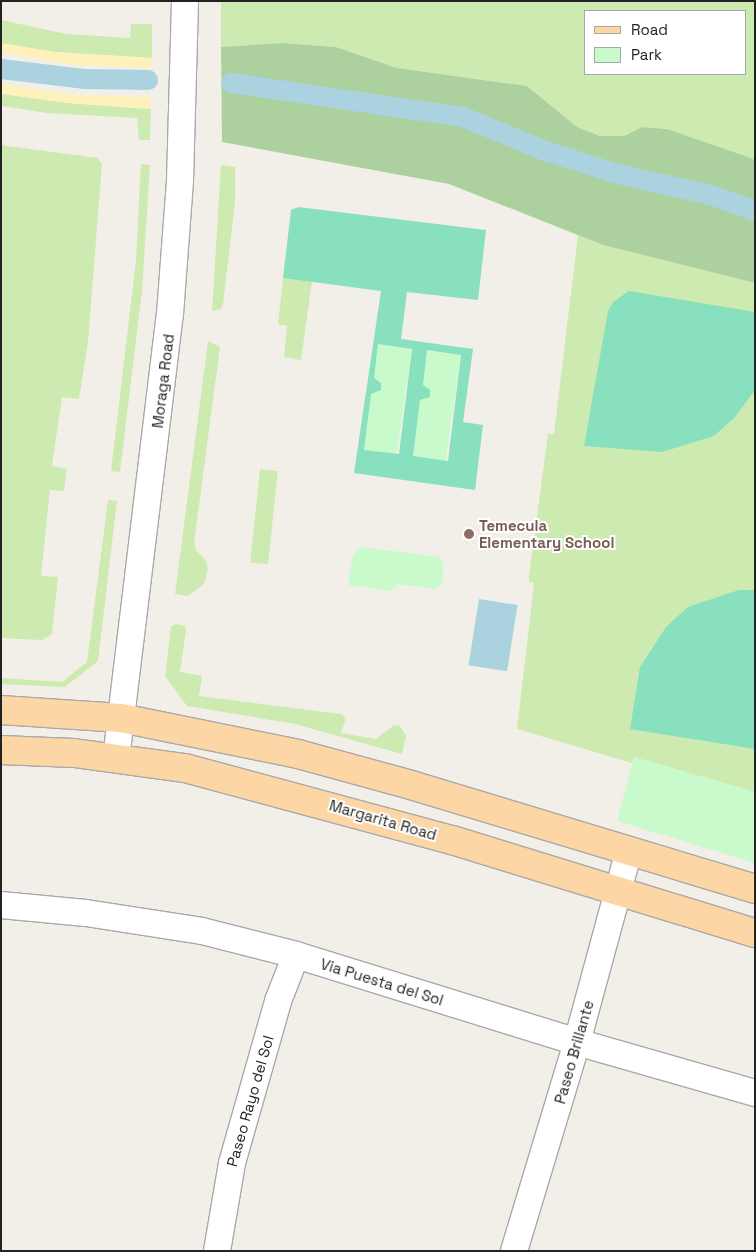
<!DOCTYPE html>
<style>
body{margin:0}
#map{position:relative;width:756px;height:1252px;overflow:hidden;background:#f2efe9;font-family:"Space Grotesk",sans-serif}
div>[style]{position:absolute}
.grass>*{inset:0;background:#cdebb0;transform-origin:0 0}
.forest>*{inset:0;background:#add19e}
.sand>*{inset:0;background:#fff1ba}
.park>*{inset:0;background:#c8facc;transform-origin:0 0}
.pitch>*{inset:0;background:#88e0be}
.water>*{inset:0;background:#aad3df;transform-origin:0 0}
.canal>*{height:20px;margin:-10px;padding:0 10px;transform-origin:10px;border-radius:10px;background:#aad3df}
.roads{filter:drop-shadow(1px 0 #a9a9a9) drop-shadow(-1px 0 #a9a9a9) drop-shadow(0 1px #a9a9a9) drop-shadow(0 -1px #a9a9a9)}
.minor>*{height:26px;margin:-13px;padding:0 13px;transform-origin:13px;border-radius:13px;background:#fff}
.major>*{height:28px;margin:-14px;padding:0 14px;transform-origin:14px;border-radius:14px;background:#fcd6a4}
.dots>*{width:14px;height:14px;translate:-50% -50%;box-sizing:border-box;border:2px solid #fff;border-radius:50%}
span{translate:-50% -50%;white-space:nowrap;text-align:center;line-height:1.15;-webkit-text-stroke:4px #fff;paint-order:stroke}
.street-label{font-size:15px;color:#222}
.education-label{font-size:15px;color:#785e54;font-weight:700}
.left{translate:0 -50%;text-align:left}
.frame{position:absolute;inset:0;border:2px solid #222;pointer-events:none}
.legend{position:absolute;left:584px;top:10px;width:162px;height:65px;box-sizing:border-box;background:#fff;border:1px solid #a7a7a7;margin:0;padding:6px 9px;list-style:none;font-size:15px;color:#222}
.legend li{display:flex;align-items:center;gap:10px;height:25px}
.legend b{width:25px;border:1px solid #a7a7a7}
</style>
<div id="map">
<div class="grass">
<div style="clip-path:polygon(evenodd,221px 1px,755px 1px,755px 160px,667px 129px,642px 127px,624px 136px,600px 136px,577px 127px,527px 86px,397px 68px,336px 47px,282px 43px,221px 47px,221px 1px,585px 11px,745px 11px,745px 74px,585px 74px,585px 11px)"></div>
<div style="clip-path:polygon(1px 20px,67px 34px,130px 38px,131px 24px,152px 24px,152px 58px,55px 52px,11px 46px,1px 43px)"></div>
<div style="clip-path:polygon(1px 94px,68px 103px,151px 109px,150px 140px,139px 140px,137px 118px,47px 113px,1px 106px)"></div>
<div style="clip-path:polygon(1px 145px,98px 158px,102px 164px,88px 342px,79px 399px,62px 397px,52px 466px,67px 469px,64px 491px,50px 490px,41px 576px,58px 577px,52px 634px,42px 640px,1px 638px)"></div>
<div style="clip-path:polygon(141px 164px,150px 165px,142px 291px,120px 472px,111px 471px,136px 260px)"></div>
<div style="clip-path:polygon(221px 165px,235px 167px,235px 203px,223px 304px,221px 309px,212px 311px)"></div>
<div style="clip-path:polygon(578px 235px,603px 245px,755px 283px,755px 792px,634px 757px,632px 763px,517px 729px,534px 583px,529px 581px,529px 576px,548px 434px,554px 434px)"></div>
<div style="clip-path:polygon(283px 278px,312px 281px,301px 360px,284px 357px,287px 326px,278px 324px)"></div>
<div style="clip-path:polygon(208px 341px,220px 347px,194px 543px,196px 550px,206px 560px,208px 570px,204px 584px,188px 596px,175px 594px)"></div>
<div style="left:260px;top:469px;width:18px;height:94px;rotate:6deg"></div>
<div style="clip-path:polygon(108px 500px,117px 501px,98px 661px,65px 687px,1px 684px,1px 678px,62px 682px,87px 662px)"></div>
<div style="clip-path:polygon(176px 624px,185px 626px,186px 630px,180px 672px,202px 676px,199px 696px,341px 714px,346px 718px,341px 733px,376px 739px,394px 725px,400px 726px,406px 736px,402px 754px,295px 724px,187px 706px,165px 676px,171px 627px)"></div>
</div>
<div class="forest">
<div style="clip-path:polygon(282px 43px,336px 47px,397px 68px,527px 86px,577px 127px,600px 136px,624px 136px,642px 127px,667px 129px,745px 156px,755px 160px,755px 283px,603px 245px,449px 184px,222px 142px,221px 47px)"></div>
</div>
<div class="sand">
<div style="clip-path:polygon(1px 43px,55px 52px,152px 58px,151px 68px,75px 65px,19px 56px,1px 52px)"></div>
<div style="clip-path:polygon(1px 84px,75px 95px,151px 97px,151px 109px,68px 103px,5px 94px,1px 94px)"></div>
</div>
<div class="park">
<div style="left:378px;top:344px;width:34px;height:107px;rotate:8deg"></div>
<div style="left:427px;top:350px;width:34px;height:107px;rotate:8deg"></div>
<div style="clip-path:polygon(361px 547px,439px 557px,444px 564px,442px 584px,435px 589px,398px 584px,391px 591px,348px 585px,353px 555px)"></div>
<div style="clip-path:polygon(634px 757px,755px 792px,755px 863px,617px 821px)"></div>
</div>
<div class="pitch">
<div style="clip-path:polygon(evenodd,298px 207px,486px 230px,478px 300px,407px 292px,401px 339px,473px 349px,463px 422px,483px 425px,475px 490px,354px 473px,381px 291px,283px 278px,291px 210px,298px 207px,378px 344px,412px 349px,399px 454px,364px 450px,371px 394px,381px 390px,381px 383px,374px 378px,378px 344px,298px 207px,427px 350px,461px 355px,448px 461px,413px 456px,420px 400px,430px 397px,430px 390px,423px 385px,427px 350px)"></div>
<div style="clip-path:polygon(629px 291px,755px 312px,755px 390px,735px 417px,714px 436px,662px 452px,584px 446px,608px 311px,613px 302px)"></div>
<div style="clip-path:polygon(739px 590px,755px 590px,755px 749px,630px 729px,640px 667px,666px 627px,688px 607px)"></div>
</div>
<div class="water">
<div style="left:479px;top:599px;width:39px;height:67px;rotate:9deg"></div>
</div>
<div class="canal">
<div style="left:1px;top:69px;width:85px;rotate:6.8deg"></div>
<div style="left:85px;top:79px;width:63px;rotate:0.9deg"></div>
<div style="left:231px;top:83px;width:234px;rotate:8.3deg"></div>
<div style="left:463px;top:117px;width:87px;rotate:22.4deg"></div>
<div style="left:543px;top:150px;width:75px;rotate:17.9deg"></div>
<div style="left:614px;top:173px;width:99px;rotate:12.8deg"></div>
<div style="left:711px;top:195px;width:47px;rotate:20deg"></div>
</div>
<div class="roads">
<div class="minor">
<div style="left:116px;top:759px;width:448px;rotate:-83.1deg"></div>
<div style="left:170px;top:314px;width:133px;rotate:-85.7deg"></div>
<div style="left:180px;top:181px;width:180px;rotate:-88.4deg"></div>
<div style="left:1px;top:905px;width:85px;rotate:5.4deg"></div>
<div style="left:86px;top:913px;width:117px;rotate:8.8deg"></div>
<div style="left:202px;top:931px;width:97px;rotate:14.3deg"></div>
<div style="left:296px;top:955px;width:294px;rotate:17.2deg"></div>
<div style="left:577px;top:1042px;width:185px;rotate:16deg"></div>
<div style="left:217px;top:1251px;width:89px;rotate:-80.3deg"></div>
<div style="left:232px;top:1163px;width:168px;rotate:-74.1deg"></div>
<div style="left:278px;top:1001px;width:49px;rotate:-68.6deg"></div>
<div style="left:514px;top:1251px;width:218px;rotate:-73.2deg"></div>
<div style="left:577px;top:1042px;width:198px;rotate:-74.8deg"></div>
</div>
<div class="major">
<div style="left:1px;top:710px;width:120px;rotate:3.8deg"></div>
<div style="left:121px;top:718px;width:181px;rotate:11.5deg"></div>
<div style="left:298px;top:754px;width:117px;rotate:15.3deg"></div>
<div style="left:411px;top:785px;width:359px;rotate:16.8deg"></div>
<div style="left:1px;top:750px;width:73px;rotate:2.4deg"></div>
<div style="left:74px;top:753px;width:112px;rotate:7.7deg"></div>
<div style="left:185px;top:768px;width:277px;rotate:15.1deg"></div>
<div style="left:452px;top:840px;width:317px;rotate:17.1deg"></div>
</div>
</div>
<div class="dots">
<div style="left:469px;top:534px;background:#8d6e63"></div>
</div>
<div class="street-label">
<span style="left:163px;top:381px;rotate:-83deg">Moraga Road</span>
<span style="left:383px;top:820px;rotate:16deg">Margarita Road</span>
<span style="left:382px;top:982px;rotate:17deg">Via Puesta del Sol</span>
<span style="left:574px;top:1052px;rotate:-74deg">Paseo Brillante</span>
<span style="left:250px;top:1101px;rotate:-74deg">Paseo Rayo del Sol</span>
</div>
<div class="education-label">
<span class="left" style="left:479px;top:534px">Temecula<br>Elementary School</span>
</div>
<div class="frame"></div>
<ul class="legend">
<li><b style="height:6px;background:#fcd6a4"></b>Road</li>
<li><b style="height:14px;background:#c8facc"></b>Park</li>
</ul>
</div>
